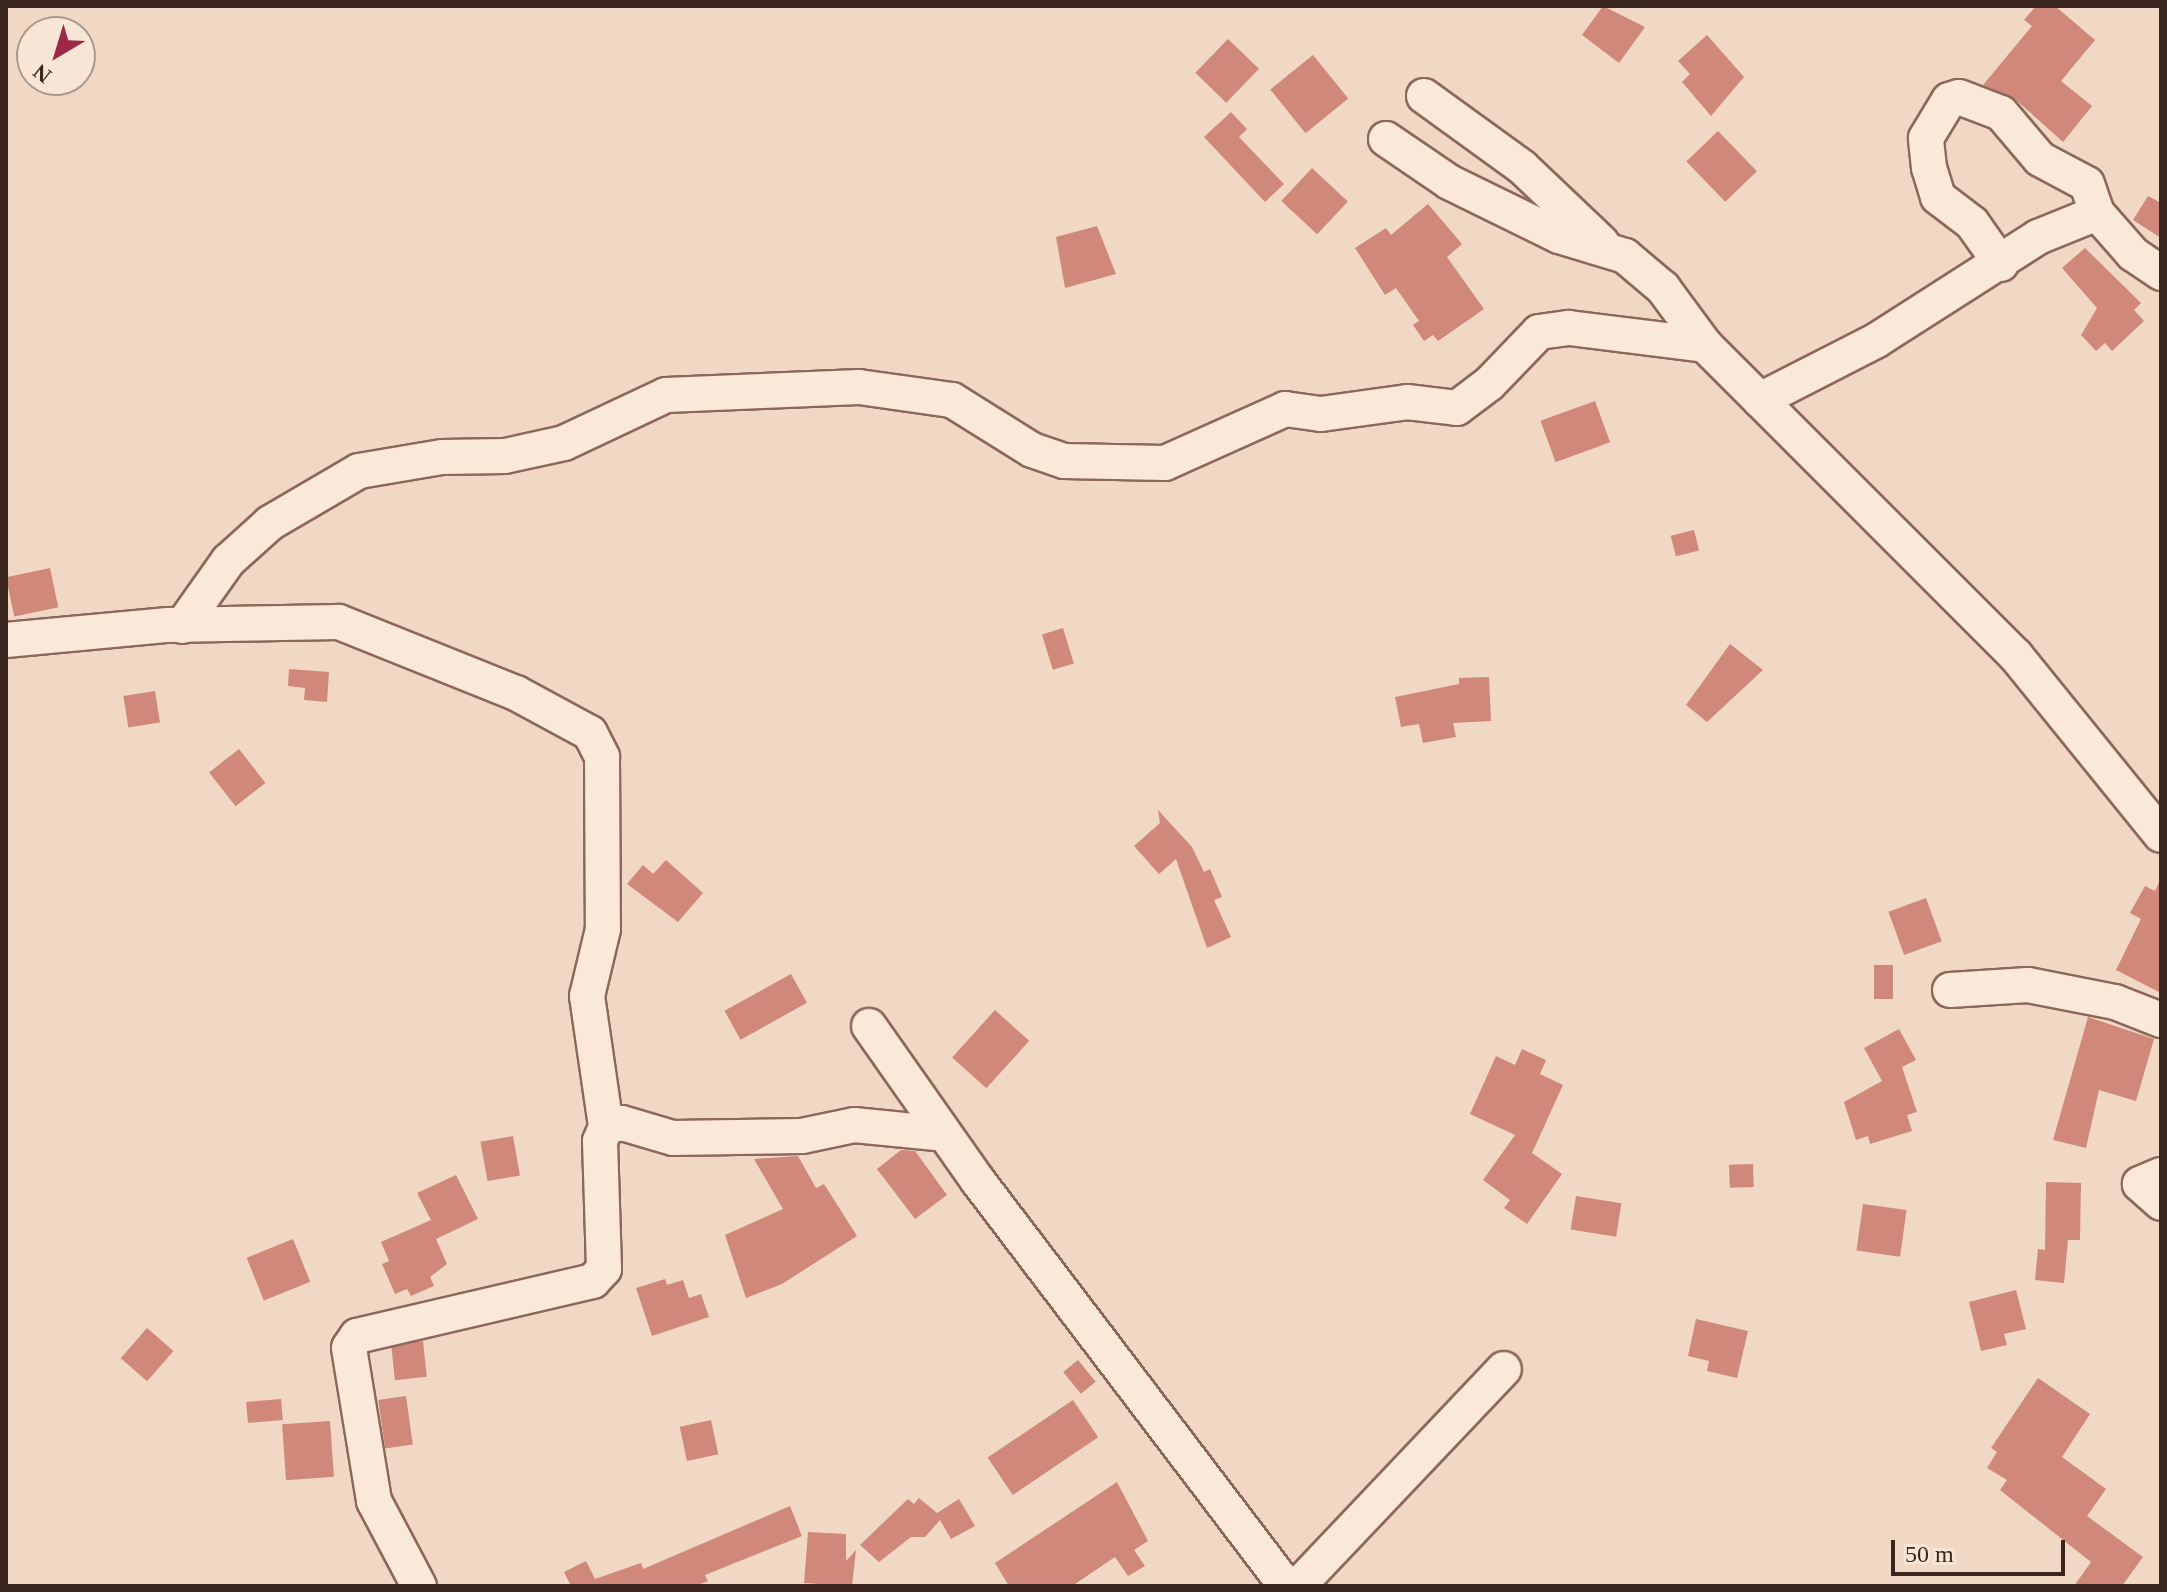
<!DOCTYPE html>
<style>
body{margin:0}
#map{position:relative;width:2167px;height:1592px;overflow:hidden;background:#f0d8c5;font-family:"Times New Roman",serif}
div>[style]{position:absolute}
.building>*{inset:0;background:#cf887a;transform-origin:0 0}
.roads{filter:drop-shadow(2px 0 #8c685b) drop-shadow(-2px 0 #8c685b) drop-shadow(0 2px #8c685b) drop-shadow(0 -2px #8c685b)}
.minor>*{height:34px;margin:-17px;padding:0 17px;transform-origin:17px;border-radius:17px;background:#fae8d9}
span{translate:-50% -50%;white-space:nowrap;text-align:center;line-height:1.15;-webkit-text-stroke:8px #f7e5d5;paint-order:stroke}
.frame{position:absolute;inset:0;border:8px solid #3b251f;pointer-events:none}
.north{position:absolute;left:16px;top:16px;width:80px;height:80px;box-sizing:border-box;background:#f7e5d5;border:2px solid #ac988c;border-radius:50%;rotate:218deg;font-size:22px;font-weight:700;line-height:32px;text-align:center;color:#3b251f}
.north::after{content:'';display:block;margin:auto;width:28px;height:36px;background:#9d2847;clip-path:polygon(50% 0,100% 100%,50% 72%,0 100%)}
.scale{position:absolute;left:1891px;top:1540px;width:174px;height:36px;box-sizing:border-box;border:4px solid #3b251f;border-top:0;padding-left:10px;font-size:24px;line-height:28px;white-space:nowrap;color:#3b251f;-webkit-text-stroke:6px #f7e5d5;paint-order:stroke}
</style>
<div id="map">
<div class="building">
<div style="clip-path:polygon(1603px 6px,1645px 27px,1619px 63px,1582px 35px)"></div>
<div style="clip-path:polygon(2036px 6px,2055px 6px,2095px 40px,2061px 81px,2092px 106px,2063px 142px,2016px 100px,1983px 85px,2032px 26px,2024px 20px)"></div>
<div style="clip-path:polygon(1707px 35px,1744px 77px,1711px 116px,1682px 82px,1690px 74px,1678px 61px)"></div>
<div style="left:1228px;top:39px;width:43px;height:47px;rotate:44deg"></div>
<div style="left:1313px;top:55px;width:56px;height:55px;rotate:51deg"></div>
<div style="clip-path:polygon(1231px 112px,1247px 129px,1239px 137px,1284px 184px,1265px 202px,1204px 137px)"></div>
<div style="left:1718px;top:131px;width:56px;height:44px;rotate:46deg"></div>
<div style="left:1312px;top:168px;width:49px;height:45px;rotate:43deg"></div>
<div style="clip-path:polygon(2148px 196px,2161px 203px,2161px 238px,2133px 220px)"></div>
<div style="clip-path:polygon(1428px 204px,1462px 244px,1447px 257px,1484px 309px,1438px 341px,1433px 335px,1424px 341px,1413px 325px,1419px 321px,1396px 288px,1385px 295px,1355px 248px,1386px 228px,1391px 235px)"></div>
<div style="clip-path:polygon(1097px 226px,1116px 274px,1065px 288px,1056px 237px)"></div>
<div style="clip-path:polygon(2085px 248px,2141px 303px,2134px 310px,2144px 321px,2112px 351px,2105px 343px,2096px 351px,2081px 335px,2097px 308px,2062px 268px)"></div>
<div style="left:1595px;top:401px;width:44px;height:58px;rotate:70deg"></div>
<div style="left:1694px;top:530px;width:21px;height:24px;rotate:76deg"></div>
<div style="left:50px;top:568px;width:40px;height:45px;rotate:78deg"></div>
<div style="left:1063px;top:628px;width:37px;height:22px;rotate:73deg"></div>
<div style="clip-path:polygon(1730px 644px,1763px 670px,1707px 722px,1686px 705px)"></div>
<div style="clip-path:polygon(289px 669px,329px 672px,327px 702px,304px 700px,305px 688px,288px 686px)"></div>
<div style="clip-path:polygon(1489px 677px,1491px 721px,1453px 723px,1456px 737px,1423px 743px,1419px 724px,1401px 727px,1395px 697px,1459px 684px,1459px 678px)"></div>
<div style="left:155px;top:691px;width:32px;height:32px;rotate:81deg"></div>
<div style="left:239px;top:749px;width:43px;height:38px;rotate:52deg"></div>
<div style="clip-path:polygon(1158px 810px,1192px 847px,1204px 872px,1210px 869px,1222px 897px,1214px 900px,1231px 937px,1207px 948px,1176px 859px,1159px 874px,1134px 846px,1160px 823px)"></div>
<div style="clip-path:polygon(666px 860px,703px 893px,678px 922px,627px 884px,643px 865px,653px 874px)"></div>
<div style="clip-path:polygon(2161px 878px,2161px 993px,2116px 970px,2141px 919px,2130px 913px,2145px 886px,2155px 891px)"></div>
<div style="left:1926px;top:898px;width:46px;height:40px;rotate:70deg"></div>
<div style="left:1874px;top:965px;width:19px;height:34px"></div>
<div style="left:791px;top:974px;width:33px;height:76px;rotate:61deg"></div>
<div style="left:995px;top:1010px;width:46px;height:64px;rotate:42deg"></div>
<div style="clip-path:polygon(2088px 1017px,2154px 1039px,2136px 1101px,2099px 1090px,2086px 1148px,2053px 1140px)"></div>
<div style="clip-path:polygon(1899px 1029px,1916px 1060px,1902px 1067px,1917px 1112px,1907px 1115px,1912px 1131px,1870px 1144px,1868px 1136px,1856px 1140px,1844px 1102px,1882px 1081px,1864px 1048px)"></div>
<div style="clip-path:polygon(1522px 1049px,1546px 1060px,1540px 1074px,1563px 1085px,1532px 1153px,1562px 1174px,1527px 1224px,1504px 1208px,1510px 1200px,1483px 1180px,1515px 1135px,1470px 1114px,1496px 1056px,1515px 1065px)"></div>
<div style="left:513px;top:1136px;width:40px;height:33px;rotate:80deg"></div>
<div style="clip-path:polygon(901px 1150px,915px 1151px,947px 1195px,915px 1219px,877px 1169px)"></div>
<div style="clip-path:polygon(798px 1156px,816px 1188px,824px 1184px,857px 1236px,782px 1284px,746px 1298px,725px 1235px,783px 1209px,754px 1159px)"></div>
<div style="left:1753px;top:1164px;width:23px;height:24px;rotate:88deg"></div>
<div style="clip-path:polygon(456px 1175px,478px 1219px,436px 1239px,447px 1264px,430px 1277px,434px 1286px,411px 1296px,407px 1289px,395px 1294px,382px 1264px,389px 1261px,381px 1242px,431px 1220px,417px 1193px)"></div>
<div style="clip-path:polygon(2046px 1182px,2081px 1183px,2080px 1240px,2068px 1240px,2064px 1283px,2035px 1280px,2038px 1249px,2045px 1250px)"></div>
<div style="left:1576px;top:1196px;width:46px;height:34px;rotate:9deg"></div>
<div style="left:1863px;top:1204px;width:44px;height:47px;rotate:8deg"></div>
<div style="left:293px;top:1239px;width:46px;height:50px;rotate:68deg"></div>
<div style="clip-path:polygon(665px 1279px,667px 1285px,683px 1280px,689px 1298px,701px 1294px,709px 1317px,652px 1336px,636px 1288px)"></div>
<div style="clip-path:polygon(2016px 1290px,2026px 1329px,2004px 1334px,2007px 1345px,1981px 1351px,1969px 1302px)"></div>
<div style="clip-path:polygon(1696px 1319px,1748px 1331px,1737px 1378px,1707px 1371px,1709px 1361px,1688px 1356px)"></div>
<div style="left:147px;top:1328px;width:35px;height:40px;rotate:41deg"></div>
<div style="left:423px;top:1341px;width:36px;height:32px;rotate:84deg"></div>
<div style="left:1078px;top:1360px;width:28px;height:19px;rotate:51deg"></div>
<div style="clip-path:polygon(2038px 1378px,2090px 1414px,2062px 1457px,2106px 1489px,2087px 1516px,2143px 1557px,2122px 1586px,2074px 1586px,2091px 1562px,2000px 1490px,2007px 1480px,1987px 1468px,1997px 1452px,1991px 1448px)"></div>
<div style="left:406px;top:1396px;width:49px;height:28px;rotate:82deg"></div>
<div style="left:281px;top:1399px;width:21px;height:35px;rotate:85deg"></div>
<div style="left:1073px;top:1400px;width:45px;height:103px;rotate:56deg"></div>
<div style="left:711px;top:1420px;width:35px;height:32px;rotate:78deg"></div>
<div style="left:330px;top:1421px;width:56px;height:48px;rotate:86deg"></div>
<div style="clip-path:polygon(1117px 1482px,1148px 1541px,1134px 1550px,1145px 1566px,1128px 1576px,1115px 1557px,1072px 1586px,1009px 1586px,995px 1563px)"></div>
<div style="clip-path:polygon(919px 1498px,937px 1513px,959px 1499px,975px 1526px,951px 1539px,940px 1520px,925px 1537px,911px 1537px,879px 1562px,860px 1545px,908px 1499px,914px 1504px)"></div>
<div style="clip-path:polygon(790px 1506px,802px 1536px,705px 1575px,708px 1581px,695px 1586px,571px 1586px,564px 1572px,586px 1561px,595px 1579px,641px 1563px,643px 1569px)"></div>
<div style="clip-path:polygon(808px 1532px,846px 1534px,846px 1561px,856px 1550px,852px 1586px,804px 1583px)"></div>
</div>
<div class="roads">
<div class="minor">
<div style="left:1424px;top:96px;width:121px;rotate:35.9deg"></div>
<div style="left:1522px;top:167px;width:110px;rotate:43.5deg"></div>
<div style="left:1386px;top:139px;width:76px;rotate:34.3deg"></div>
<div style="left:1449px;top:182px;width:123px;rotate:26.1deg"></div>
<div style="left:1559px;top:236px;width:69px;rotate:16.9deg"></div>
<div style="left:1625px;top:256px;width:50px;rotate:40.1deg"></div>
<div style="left:1663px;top:288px;width:71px;rotate:53.6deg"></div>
<div style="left:1705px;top:345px;width:440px;rotate:45deg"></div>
<div style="left:2016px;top:656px;width:230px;rotate:51deg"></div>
<div style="left:2001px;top:264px;width:50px;rotate:-125.3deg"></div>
<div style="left:1972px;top:223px;width:43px;rotate:-142.6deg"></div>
<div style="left:1938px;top:197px;width:30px;rotate:-107deg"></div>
<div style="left:1929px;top:168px;width:30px;rotate:-96deg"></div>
<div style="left:1926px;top:138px;width:44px;rotate:-58.8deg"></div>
<div style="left:1949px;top:100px;width:10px;rotate:-17deg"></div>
<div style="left:1959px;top:97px;width:45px;rotate:20.9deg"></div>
<div style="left:2001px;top:113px;width:60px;rotate:49.7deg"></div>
<div style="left:2040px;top:159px;width:53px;rotate:28deg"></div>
<div style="left:2087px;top:184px;width:31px;rotate:71deg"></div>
<div style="left:1760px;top:400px;width:131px;rotate:-27.1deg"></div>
<div style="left:1877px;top:340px;width:191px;rotate:-32.6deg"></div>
<div style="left:2038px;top:237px;width:64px;rotate:-22.1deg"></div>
<div style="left:2097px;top:213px;width:55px;rotate:48.7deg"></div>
<div style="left:2133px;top:254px;width:34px;rotate:34deg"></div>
<div style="left:182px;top:626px;width:80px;rotate:-54.7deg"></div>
<div style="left:228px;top:561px;width:57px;rotate:-42.1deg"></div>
<div style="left:270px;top:523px;width:103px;rotate:-30.3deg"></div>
<div style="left:359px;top:471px;width:84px;rotate:-9.6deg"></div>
<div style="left:442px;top:457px;width:63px;rotate:-0.9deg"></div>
<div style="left:505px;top:456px;width:60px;rotate:-12.4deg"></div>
<div style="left:564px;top:443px;width:113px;rotate:-25.2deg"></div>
<div style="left:666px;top:395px;width:193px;rotate:-2.4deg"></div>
<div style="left:859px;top:387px;width:94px;rotate:8deg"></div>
<div style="left:952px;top:400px;width:94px;rotate:32deg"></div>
<div style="left:1032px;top:450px;width:34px;rotate:19deg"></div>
<div style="left:1064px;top:461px;width:101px;rotate:1.1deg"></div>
<div style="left:1165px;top:463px;width:132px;rotate:-24.2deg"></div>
<div style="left:1285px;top:409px;width:36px;rotate:8deg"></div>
<div style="left:1321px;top:414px;width:87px;rotate:-7.9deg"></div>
<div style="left:1407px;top:402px;width:50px;rotate:6.8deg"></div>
<div style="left:1457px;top:408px;width:40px;rotate:-37deg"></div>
<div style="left:1489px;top:384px;width:72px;rotate:-46.1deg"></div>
<div style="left:1539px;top:332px;width:30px;rotate:-8deg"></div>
<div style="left:1569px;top:328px;width:137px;rotate:7.1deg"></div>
<div style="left:6px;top:640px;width:163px;rotate:-5.3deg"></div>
<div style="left:168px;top:625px;width:171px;rotate:-1deg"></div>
<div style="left:339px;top:622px;width:191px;rotate:21.9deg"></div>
<div style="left:516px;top:693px;width:84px;rotate:28.4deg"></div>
<div style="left:590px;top:733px;width:27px;rotate:63deg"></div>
<div style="left:602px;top:757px;width:172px;rotate:89.7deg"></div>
<div style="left:603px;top:929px;width:69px;rotate:103.4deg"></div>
<div style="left:587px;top:996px;width:132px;rotate:81.7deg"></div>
<div style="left:606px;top:1127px;width:15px;rotate:113deg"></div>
<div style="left:600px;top:1141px;width:128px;rotate:88.2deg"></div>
<div style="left:604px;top:1269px;width:16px;rotate:133deg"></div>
<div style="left:593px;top:1281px;width:242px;rotate:166.9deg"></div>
<div style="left:357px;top:1336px;width:14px;rotate:124deg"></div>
<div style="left:349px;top:1348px;width:155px;rotate:80.7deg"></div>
<div style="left:374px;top:1501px;width:96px;rotate:62.1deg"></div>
<div style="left:1950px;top:990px;width:78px;rotate:-3.7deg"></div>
<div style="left:2028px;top:985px;width:89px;rotate:11.1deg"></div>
<div style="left:2115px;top:1002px;width:49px;rotate:21.4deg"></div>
<div style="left:869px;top:1026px;width:189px;rotate:54.9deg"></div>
<div style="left:978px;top:1181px;width:509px;rotate:52.75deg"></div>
<div style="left:606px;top:1127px;width:16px;rotate:-14deg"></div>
<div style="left:622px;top:1123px;width:53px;rotate:16.4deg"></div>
<div style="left:673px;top:1138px;width:129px;rotate:-0.9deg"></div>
<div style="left:802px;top:1136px;width:53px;rotate:-11.9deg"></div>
<div style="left:854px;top:1125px;width:90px;rotate:5.7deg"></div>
<div style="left:2161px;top:1175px;width:23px;rotate:157deg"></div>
<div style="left:2140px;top:1184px;width:28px;rotate:42deg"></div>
<div style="left:1298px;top:1586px;width:299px;rotate:-46.5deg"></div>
</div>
</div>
<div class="frame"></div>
<div class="north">N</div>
<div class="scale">50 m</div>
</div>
